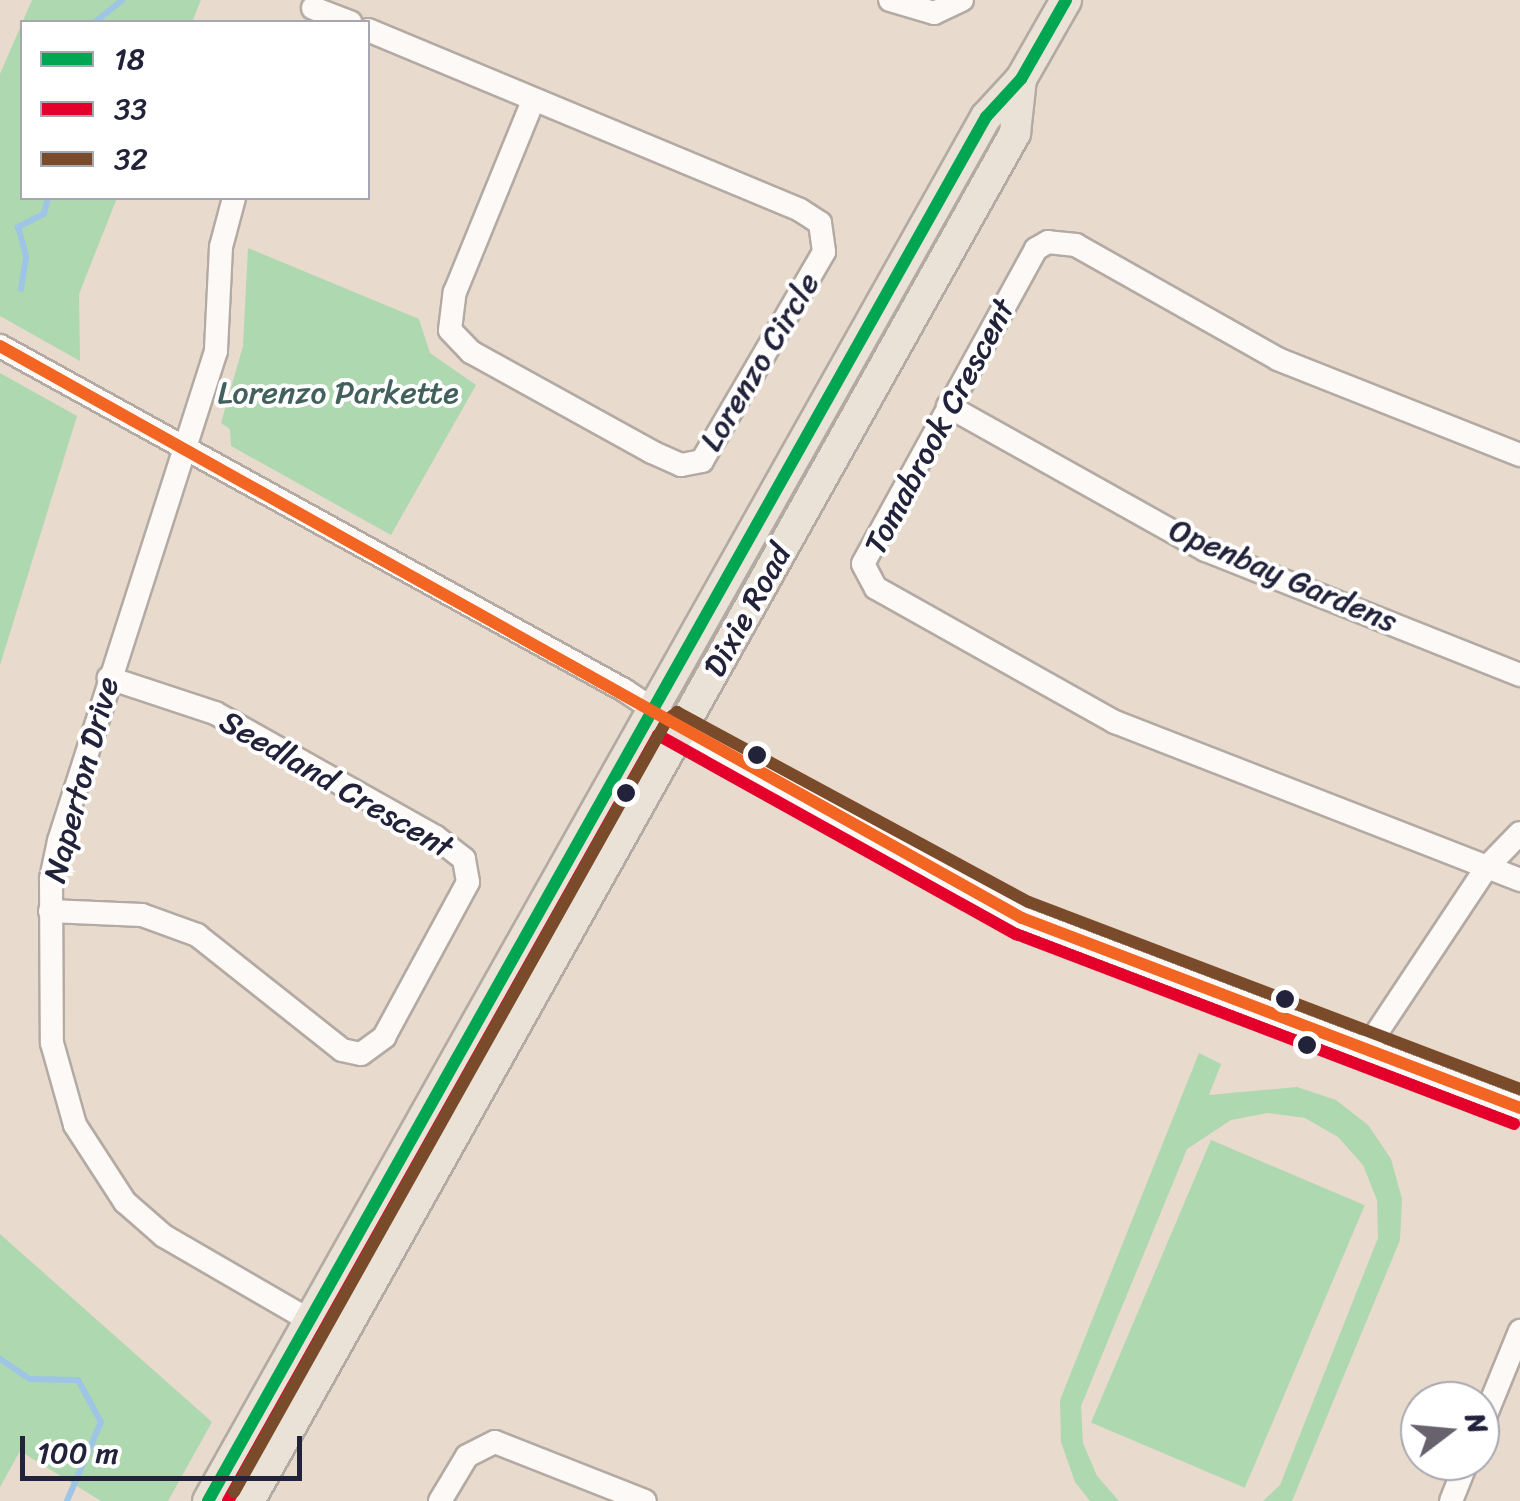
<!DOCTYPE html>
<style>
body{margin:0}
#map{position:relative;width:1520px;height:1501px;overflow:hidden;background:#e8dacc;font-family:Sriracha,sans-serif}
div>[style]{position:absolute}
.green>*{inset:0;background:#aed8b0;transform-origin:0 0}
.stream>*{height:6px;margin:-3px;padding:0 3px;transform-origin:3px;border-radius:3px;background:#9ec4e6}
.roads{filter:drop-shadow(2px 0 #b3aaa3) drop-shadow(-2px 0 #b3aaa3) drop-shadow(0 2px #b3aaa3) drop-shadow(0 -2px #b3aaa3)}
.minor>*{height:22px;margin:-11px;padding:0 11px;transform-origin:11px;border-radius:11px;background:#fcf9f7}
.major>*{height:30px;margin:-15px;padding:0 15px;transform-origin:15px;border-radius:15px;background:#ebe2d7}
.bus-1>*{height:12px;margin:-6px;padding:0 6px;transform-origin:6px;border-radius:6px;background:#00a651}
.bus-2>*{height:12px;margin:-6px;padding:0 6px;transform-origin:6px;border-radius:6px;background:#e4002b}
.bus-3>*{height:12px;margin:-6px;padding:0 6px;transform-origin:6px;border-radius:6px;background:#7a4b2a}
.bus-4>*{height:12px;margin:-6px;padding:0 6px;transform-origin:6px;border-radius:6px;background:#f26522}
.dots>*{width:28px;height:28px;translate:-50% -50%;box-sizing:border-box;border:5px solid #fff;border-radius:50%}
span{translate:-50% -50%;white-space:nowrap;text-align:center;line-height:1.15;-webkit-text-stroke:8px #fff;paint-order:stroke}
.street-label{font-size:32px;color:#22223b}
.park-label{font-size:32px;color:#43615c}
.legend{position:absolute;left:20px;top:20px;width:350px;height:180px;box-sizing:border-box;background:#fff;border:2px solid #a7a7b1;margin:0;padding:12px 18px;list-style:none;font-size:30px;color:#22223b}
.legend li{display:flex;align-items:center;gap:20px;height:50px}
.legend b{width:50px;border:2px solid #a7a7b1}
.north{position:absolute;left:1400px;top:1381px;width:100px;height:100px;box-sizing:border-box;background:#fff;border:2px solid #a7a7b1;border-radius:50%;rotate:74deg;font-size:28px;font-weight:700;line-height:40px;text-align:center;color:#22223b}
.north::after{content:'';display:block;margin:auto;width:35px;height:45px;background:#67626e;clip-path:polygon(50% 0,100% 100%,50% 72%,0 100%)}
.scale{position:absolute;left:20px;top:1436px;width:282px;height:45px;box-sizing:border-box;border:5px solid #22223b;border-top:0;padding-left:12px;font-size:30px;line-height:35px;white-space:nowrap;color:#22223b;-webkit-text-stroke:8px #fff;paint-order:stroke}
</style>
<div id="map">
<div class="green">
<div style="clip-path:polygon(32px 0,201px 0,192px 22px,22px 22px,22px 198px,117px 198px,79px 294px,80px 361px,0 316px,0 74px)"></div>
<div style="clip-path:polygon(248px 248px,419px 319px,430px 353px,476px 385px,391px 535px,231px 446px,230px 429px,221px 423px,243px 346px)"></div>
<div style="clip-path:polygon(0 373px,77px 416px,0 665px)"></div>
<div style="clip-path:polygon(1199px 1053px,1221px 1064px,1209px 1095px,1297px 1087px,1336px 1100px,1368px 1125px,1391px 1159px,1402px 1199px,1400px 1240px,1292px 1501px,1263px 1501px,1280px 1485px,1378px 1238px,1377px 1200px,1363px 1165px,1338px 1137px,1305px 1118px,1268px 1113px,1231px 1120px,1187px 1149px,1081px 1406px,1083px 1443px,1097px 1476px,1119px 1501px,1090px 1501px,1075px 1482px,1061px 1442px,1060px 1400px)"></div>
<div style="left:1211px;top:1140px;width:167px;height:307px;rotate:23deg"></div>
<div style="clip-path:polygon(0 1234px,212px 1422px,168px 1501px,101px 1501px,20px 1451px,0 1487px)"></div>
</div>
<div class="stream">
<div style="left:95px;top:22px;width:35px;rotate:-39deg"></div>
<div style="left:21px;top:289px;width:33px;rotate:-81deg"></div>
<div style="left:26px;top:256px;width:30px;rotate:-105deg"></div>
<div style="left:18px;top:227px;width:29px;rotate:-27deg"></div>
<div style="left:44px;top:214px;width:16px;rotate:-76deg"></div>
<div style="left:0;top:1359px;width:36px;rotate:34deg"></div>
<div style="left:30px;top:1379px;width:48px;rotate:1.2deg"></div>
<div style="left:78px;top:1380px;width:48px;rotate:61.3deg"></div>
<div style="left:101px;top:1422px;width:86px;rotate:113.3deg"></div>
</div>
<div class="roads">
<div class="minor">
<div style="left:890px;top:0;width:46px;rotate:16.5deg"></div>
<div style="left:934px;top:13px;width:31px;rotate:-25deg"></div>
<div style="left:313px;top:8px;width:40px;rotate:21deg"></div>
<div style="left:368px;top:30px;width:468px;rotate:22.6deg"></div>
<div style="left:800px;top:210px;width:24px;rotate:33deg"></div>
<div style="left:820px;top:223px;width:29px;rotate:82deg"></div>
<div style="left:824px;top:252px;width:242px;rotate:120.3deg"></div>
<div style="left:702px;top:461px;width:21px;rotate:169deg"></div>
<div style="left:681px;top:465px;width:32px;rotate:-156deg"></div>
<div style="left:652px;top:452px;width:207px;rotate:-151.1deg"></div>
<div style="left:471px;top:352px;width:30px;rotate:-134deg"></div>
<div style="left:450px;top:330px;width:38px;rotate:-83deg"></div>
<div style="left:455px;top:292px;width:206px;rotate:-67.8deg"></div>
<div style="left:234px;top:198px;width:51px;rotate:104.9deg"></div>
<div style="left:221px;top:247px;width:104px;rotate:92.8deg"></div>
<div style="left:216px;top:351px;width:515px;rotate:107.77deg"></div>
<div style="left:59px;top:841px;width:39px;rotate:102deg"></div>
<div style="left:51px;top:879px;width:164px;rotate:89.7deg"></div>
<div style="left:52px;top:1043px;width:85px;rotate:74.3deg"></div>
<div style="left:75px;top:1125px;width:92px;rotate:57deg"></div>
<div style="left:125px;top:1202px;width:52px;rotate:41.1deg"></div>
<div style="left:164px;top:1236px;width:168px;rotate:30.1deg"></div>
<div style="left:0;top:346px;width:713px;rotate:28.87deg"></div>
<div style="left:624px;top:690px;width:115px;rotate:33.7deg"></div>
<div style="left:720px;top:754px;width:344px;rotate:28.5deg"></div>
<div style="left:1022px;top:918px;width:533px;rotate:20.88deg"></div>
<div style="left:948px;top:406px;width:295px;rotate:29.2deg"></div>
<div style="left:1206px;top:550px;width:338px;rotate:21.7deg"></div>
<div style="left:1520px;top:455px;width:260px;rotate:-158.4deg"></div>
<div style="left:1278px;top:359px;width:232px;rotate:-150.6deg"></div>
<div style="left:1076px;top:245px;width:28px;rotate:-174deg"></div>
<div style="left:1048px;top:242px;width:14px;rotate:150deg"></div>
<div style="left:1036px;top:249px;width:359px;rotate:118.8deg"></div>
<div style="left:863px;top:564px;width:27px;rotate:62deg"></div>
<div style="left:876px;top:588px;width:274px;rotate:29.3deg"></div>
<div style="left:1115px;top:722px;width:435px;rotate:21.3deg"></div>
<div style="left:50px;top:911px;width:92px;rotate:2.5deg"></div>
<div style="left:142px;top:915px;width:59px;rotate:20deg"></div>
<div style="left:197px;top:935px;width:185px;rotate:38.4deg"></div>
<div style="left:342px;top:1050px;width:19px;rotate:12deg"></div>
<div style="left:361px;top:1054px;width:29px;rotate:-36deg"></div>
<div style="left:384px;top:1037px;width:176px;rotate:-61.5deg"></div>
<div style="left:468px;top:882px;width:23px;rotate:-100deg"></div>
<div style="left:464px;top:859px;width:36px;rotate:-142deg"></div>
<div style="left:436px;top:837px;width:253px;rotate:-150.7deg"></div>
<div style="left:215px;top:713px;width:112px;rotate:-161.7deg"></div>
<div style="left:1366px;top:1049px;width:219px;rotate:-56.4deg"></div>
<div style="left:1487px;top:867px;width:47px;rotate:-45.9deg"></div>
<div style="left:1480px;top:1429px;width:106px;rotate:-67.8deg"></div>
<div style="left:440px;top:1501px;width:52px;rotate:-59deg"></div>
<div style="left:467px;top:1456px;width:31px;rotate:-27deg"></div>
<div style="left:495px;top:1442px;width:161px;rotate:21.5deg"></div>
<div style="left:1451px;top:1501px;width:43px;rotate:-68.2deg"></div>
</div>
<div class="major">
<div style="left:208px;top:1501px;width:1588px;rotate:-60.66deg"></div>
<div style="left:986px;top:117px;width:52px;rotate:-47.4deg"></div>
<div style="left:1021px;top:79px;width:91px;rotate:-60.3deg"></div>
<div style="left:249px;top:1501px;width:1568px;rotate:-60.75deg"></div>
<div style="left:1015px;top:133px;width:54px;rotate:-83.7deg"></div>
</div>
</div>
<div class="bus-1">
<div style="left:208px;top:1501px;width:1588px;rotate:-60.66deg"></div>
<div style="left:986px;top:117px;width:52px;rotate:-47.4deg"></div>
<div style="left:1021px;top:79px;width:91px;rotate:-60.3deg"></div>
</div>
<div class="bus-2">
<div style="left:228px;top:1501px;width:878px;rotate:-60.69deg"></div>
<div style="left:658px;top:735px;width:410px;rotate:29.1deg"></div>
<div style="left:1016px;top:934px;width:533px;rotate:20.88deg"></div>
</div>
<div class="bus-3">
<div style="left:234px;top:1492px;width:885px;rotate:-60.71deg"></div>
<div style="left:667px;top:720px;width:13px;rotate:-39deg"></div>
<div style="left:677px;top:712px;width:400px;rotate:28.4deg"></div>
<div style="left:1029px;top:902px;width:525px;rotate:20.85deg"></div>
</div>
<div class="bus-4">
<div style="left:0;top:346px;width:1171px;rotate:29.24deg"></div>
<div style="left:1022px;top:918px;width:533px;rotate:20.88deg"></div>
</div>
<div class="dots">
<div style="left:757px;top:755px;background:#22223b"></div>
<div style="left:626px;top:793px;background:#22223b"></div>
<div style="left:1285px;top:999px;background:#22223b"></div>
<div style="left:1307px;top:1045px;background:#22223b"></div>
</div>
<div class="street-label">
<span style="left:760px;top:362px;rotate:-59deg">Lorenzo Circle</span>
<span style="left:940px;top:427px;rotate:-62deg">Tomabrook Crescent</span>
<span style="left:1283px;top:576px;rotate:23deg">Openbay Gardens</span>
<span style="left:748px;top:611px;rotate:-61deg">Dixie Road</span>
<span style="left:82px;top:780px;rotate:-75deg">Naperton Drive</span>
<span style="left:336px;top:785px;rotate:30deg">Seedland Crescent</span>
</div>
<div class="park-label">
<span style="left:338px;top:393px">Lorenzo Parkette</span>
</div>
<ul class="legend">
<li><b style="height:12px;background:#00a651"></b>18</li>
<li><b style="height:12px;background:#e4002b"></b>33</li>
<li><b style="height:12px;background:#7a4b2a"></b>32</li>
</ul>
<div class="north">N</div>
<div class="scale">100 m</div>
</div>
